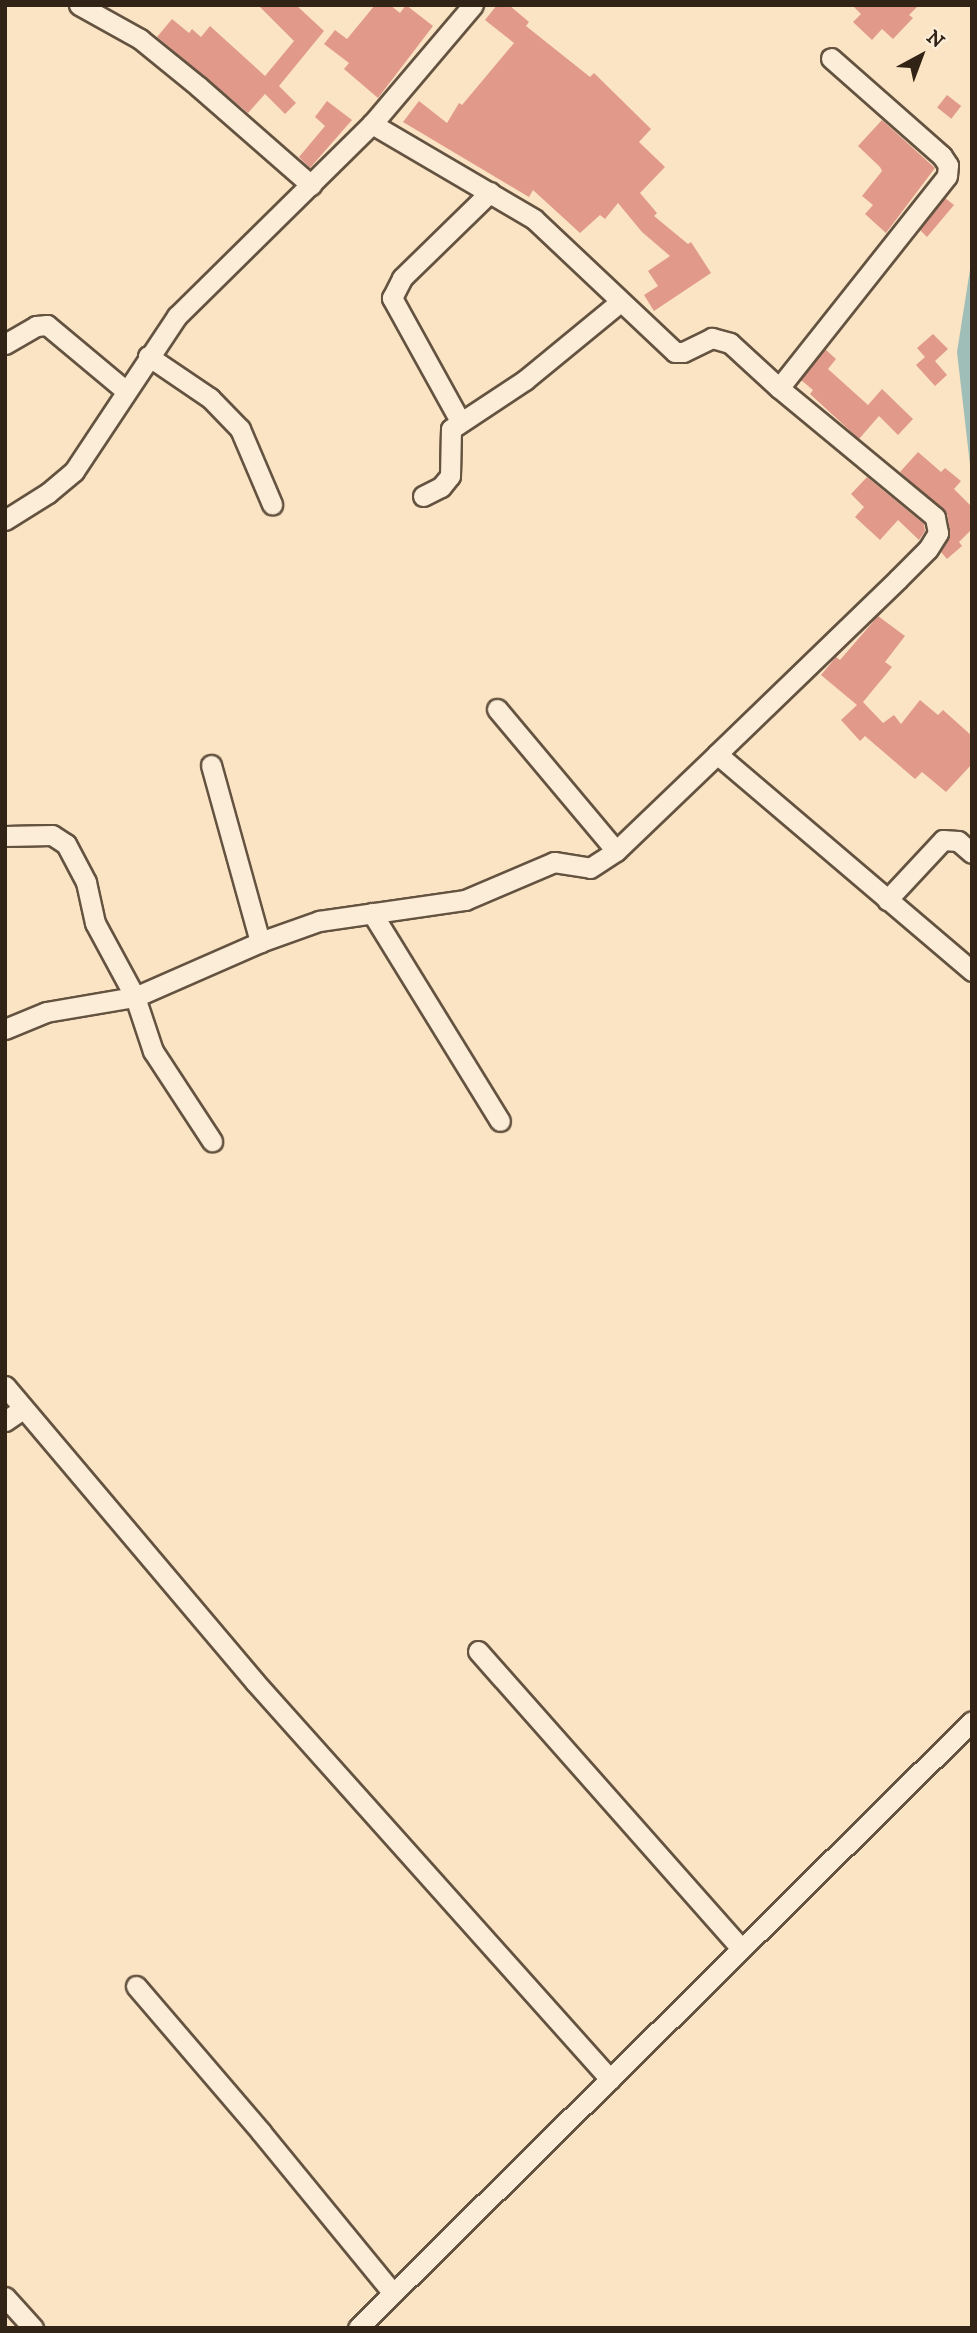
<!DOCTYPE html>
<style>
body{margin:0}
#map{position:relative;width:977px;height:2333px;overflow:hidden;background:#fbe4c3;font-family:"IM FELL DW Pica",serif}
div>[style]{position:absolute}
.water>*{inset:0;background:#9fbeb8}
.building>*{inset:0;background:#e19a8a;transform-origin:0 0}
.roads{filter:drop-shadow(2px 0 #645341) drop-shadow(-2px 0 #645341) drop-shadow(0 2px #645341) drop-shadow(0 -2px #645341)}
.minor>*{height:19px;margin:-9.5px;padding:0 9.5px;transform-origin:9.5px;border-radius:9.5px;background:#fcedd8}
span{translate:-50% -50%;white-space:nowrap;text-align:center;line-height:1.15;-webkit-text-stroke:5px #fcedd8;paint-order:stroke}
.frame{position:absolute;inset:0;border:7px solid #312316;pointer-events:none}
.north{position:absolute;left:886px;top:21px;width:70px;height:70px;-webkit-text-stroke:5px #fcedd8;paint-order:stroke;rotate:41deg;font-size:19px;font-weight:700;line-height:28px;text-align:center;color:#312316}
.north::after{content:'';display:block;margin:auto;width:24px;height:32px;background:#312316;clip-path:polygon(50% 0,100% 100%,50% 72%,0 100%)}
</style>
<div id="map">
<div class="water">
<div style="clip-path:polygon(972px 257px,972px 482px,957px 352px)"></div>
</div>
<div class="building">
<div style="clip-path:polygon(258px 5px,296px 5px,324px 31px,279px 86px,296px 103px,285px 114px,265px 94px,248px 113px,157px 37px,172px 19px,189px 33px,192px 29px,201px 37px,210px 26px,265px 76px,294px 41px)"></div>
<div style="clip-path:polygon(375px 5px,390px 5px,400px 13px,406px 5px,433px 26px,378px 98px,344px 69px,349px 63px,324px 44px,335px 30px,347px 39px)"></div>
<div style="clip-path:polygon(497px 5px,509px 5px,529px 22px,526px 26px,590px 77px,594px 73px,651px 129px,639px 142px,665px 167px,640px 193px,657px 213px,654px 216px,688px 244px,691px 242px,711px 273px,654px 311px,644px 295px,658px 286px,648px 271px,670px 256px,642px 232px,618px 203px,605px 219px,600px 215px,580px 233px,533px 190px,529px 197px,403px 122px,419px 101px,447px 123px,459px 103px,462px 105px,514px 43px,485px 20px)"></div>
<div style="clip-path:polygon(852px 5px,919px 5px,909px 15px,913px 18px,893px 39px,882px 29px,872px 40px,853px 22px,861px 14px)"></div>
<div style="left:947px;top:95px;width:18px;height:16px;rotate:38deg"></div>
<div style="clip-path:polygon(327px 101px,352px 120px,310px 168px,299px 157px,325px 126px,315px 117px)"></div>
<div style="clip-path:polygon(882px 120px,935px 168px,886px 233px,865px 214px,873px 205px,862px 196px,882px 171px,880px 167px,858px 146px)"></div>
<div style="clip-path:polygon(945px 198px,954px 205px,927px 237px,920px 230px)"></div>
<div style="clip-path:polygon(933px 334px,948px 349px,935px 361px,947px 375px,935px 386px,916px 365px,925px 357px,917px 348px)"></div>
<div style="clip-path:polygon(825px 349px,836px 359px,828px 369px,868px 405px,882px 389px,913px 419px,898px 435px,879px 416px,859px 439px,810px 394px,813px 390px,801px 380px)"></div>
<div style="clip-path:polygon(918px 452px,941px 472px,945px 468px,961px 481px,954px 489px,972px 507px,972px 529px,959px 542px,962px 546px,947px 559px,941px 552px,950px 532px,947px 514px,900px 472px)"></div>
<div style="clip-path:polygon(867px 477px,924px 524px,925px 531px,919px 540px,898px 520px,880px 540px,855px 517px,864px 507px,851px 494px)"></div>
<div style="clip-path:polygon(878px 616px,905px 636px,885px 662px,892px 667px,863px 702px,883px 723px,894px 715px,901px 724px,920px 700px,938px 715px,943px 710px,972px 736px,972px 764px,946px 792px,922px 772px,915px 779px,865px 736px,860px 741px,841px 720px,857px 705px,821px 675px,836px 657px,840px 660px)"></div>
</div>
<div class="roads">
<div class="minor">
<div style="left:79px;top:5px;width:70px;rotate:29.1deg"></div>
<div style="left:140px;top:39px;width:76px;rotate:39.1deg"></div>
<div style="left:199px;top:87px;width:149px;rotate:41.2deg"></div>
<div style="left:5px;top:344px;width:36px;rotate:-30deg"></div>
<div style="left:36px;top:326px;width:11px;rotate:-5deg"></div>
<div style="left:47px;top:325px;width:103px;rotate:39.9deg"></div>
<div style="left:148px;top:356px;width:75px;rotate:34.1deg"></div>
<div style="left:210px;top:398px;width:43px;rotate:45.9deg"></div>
<div style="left:240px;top:429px;width:82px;rotate:66.9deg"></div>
<div style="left:779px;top:388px;width:270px;rotate:-51.6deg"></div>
<div style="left:947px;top:176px;width:11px;rotate:-85deg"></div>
<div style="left:948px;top:165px;width:11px;rotate:-124deg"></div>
<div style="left:942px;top:156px;width:148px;rotate:-138.6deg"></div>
<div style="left:460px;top:421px;width:141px;rotate:-118.9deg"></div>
<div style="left:392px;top:298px;width:22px;rotate:-63deg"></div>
<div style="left:402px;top:278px;width:123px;rotate:-44.3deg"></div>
<div style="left:423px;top:496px;width:20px;rotate:-27deg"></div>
<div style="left:441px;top:487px;width:14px;rotate:-51deg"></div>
<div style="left:450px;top:476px;width:47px;rotate:-88.8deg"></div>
<div style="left:451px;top:429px;width:89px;rotate:-33.5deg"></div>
<div style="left:525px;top:380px;width:123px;rotate:-39.4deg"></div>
<div style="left:5px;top:520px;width:51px;rotate:-32.1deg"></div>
<div style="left:48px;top:493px;width:34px;rotate:-40deg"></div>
<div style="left:74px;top:471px;width:186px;rotate:-56.4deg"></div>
<div style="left:177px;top:316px;width:274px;rotate:-44.6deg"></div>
<div style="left:372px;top:124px;width:156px;rotate:-49.7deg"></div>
<div style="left:497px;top:709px;width:185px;rotate:50deg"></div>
<div style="left:717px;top:754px;width:335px;rotate:40.4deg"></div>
<div style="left:211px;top:765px;width:184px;rotate:74.5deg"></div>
<div style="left:5px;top:836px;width:47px;rotate:-1.2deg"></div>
<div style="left:52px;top:835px;width:17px;rotate:33deg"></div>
<div style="left:66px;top:844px;width:43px;rotate:62.2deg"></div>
<div style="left:86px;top:882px;width:42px;rotate:77.6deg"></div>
<div style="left:95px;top:923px;width:84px;rotate:61.6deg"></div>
<div style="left:135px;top:997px;width:57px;rotate:71.6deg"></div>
<div style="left:153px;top:1051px;width:108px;rotate:56.8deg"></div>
<div style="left:887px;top:900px;width:82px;rotate:-47deg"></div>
<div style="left:943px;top:840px;width:15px;rotate:4deg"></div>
<div style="left:958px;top:841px;width:18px;rotate:41deg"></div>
<div style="left:372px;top:913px;width:244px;rotate:58.4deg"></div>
<div style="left:5px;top:1029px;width:44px;rotate:-22.5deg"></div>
<div style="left:46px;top:1012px;width:90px;rotate:-9.6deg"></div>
<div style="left:135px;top:997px;width:137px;rotate:-23.7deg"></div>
<div style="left:260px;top:942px;width:63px;rotate:-19.6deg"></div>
<div style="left:319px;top:921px;width:148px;rotate:-8.2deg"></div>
<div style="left:465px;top:900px;width:97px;rotate:-23.1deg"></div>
<div style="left:554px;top:862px;width:36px;rotate:9deg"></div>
<div style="left:590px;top:868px;width:31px;rotate:-33deg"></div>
<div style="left:616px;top:851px;width:140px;rotate:-43.8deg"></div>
<div style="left:717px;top:754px;width:252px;rotate:-44deg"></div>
<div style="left:898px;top:579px;width:42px;rotate:-45deg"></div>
<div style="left:928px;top:549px;width:19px;rotate:-58deg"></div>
<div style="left:938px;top:533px;width:16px;rotate:-101deg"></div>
<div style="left:935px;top:517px;width:202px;rotate:-140.4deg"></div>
<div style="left:779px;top:388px;width:67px;rotate:-137.4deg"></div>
<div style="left:730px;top:343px;width:19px;rotate:-164deg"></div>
<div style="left:712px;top:338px;width:32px;rotate:154deg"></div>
<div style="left:683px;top:352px;width:8px;rotate:180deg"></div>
<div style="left:675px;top:352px;width:194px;rotate:-136.7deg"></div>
<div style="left:534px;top:219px;width:188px;rotate:-149.6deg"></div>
<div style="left:5px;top:1386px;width:387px;rotate:49.8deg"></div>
<div style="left:255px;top:1682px;width:533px;rotate:48.2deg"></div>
<div style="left:5px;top:1421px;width:22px;rotate:-34deg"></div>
<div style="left:478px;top:1651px;width:397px;rotate:48.5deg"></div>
<div style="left:136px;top:1986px;width:192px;rotate:49.4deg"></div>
<div style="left:261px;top:2132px;width:208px;rotate:50.7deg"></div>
<div style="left:5px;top:2297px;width:42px;rotate:47.9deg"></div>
<div style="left:358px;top:2328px;width:863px;rotate:-44.67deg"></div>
</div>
</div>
<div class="frame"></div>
<div class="north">N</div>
</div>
